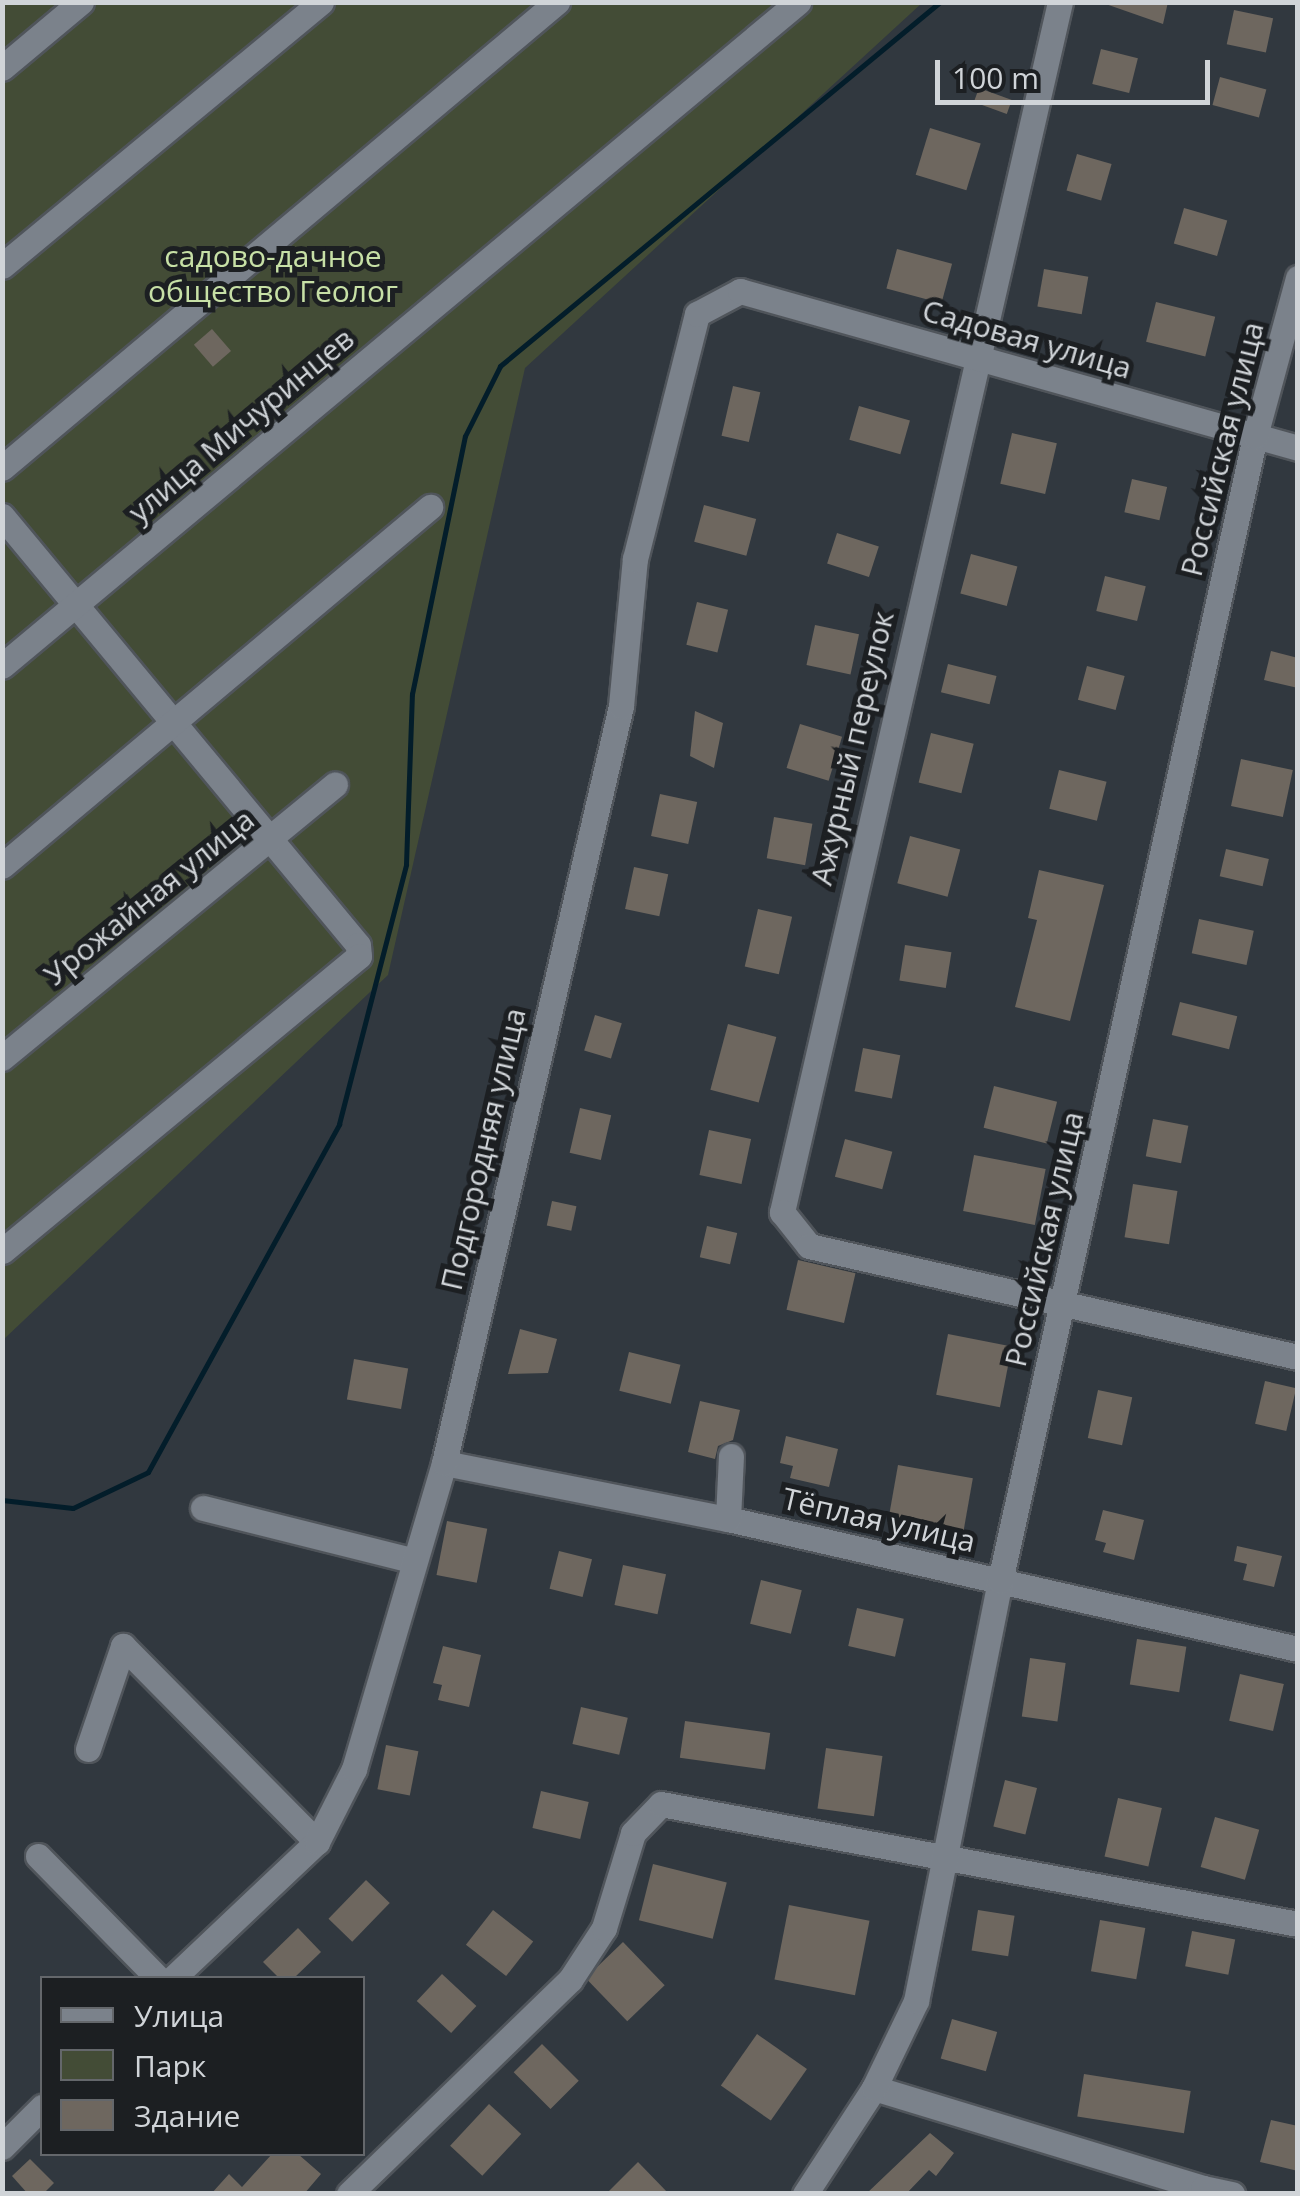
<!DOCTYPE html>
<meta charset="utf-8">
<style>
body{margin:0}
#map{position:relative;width:1300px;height:2196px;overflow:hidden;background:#31383f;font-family:"Open Sans",sans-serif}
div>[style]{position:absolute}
.green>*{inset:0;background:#434c36}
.stream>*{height:5px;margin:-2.5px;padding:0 2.5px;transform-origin:2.5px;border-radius:2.5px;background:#031d2a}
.building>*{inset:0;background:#6e675f;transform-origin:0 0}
.roads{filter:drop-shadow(2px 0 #50555b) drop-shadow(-2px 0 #50555b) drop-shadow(0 2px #50555b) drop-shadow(0 -2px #50555b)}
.minor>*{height:25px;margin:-12.5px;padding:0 12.5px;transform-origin:12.5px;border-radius:12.5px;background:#7b828b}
span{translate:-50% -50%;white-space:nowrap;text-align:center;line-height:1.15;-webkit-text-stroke:10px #1c1f22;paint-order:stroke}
.park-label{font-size:30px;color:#c7e0a6}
.street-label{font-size:30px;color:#d0d4d8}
.frame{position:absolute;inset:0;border:5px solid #d0d4d8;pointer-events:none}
.legend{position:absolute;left:40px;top:1976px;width:325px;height:180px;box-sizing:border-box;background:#1c1f22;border:2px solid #64676b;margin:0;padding:12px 18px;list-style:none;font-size:30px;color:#d0d4d8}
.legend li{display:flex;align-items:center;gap:20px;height:50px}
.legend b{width:50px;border:2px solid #64676b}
.scale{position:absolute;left:935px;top:60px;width:275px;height:45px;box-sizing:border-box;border:5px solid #d0d4d8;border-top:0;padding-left:12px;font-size:30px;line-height:35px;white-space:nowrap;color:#d0d4d8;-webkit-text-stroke:8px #1c1f22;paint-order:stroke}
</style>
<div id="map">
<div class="green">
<div style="clip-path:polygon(3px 3px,922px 3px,525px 368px,388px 975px,3px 1340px)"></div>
</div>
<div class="stream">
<div style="left:2px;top:1500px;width:71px;rotate:6.4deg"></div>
<div style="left:73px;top:1508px;width:83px;rotate:-25.6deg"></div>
<div style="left:148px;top:1472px;width:397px;rotate:-61.2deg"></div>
<div style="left:339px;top:1124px;width:268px;rotate:-75.5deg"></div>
<div style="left:406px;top:864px;width:170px;rotate:-88deg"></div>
<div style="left:412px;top:694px;width:263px;rotate:-78.4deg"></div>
<div style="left:465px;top:436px;width:78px;rotate:-63.4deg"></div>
<div style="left:500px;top:366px;width:571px;rotate:-39.6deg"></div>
</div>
<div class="building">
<div style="clip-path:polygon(1100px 2px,1168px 2px,1163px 24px)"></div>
<div style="left:1234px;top:10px;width:40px;height:35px;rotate:12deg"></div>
<div style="left:1101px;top:49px;width:38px;height:36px;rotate:14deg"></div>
<div style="left:1220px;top:77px;width:48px;height:29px;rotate:15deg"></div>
<div style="left:979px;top:88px;width:35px;height:15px;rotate:20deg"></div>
<div style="left:930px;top:128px;width:53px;height:49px;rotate:17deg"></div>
<div style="left:1077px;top:154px;width:36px;height:38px;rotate:16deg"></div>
<div style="left:1184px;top:208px;width:45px;height:37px;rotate:16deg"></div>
<div style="left:897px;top:249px;width:57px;height:41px;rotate:15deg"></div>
<div style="left:1044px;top:269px;width:45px;height:38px;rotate:10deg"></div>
<div style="left:1156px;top:302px;width:61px;height:41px;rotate:14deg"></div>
<div style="left:212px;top:329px;width:29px;height:24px;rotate:49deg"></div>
<div style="left:733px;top:386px;width:28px;height:51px;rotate:13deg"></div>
<div style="left:859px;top:406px;width:53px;height:35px;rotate:16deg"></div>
<div style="left:1012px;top:433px;width:46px;height:52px;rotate:13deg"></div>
<div style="left:1132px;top:479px;width:36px;height:34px;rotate:13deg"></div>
<div style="left:704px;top:505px;width:54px;height:38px;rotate:15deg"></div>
<div style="left:837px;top:533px;width:44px;height:32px;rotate:18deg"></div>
<div style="left:971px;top:554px;width:48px;height:41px;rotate:15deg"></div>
<div style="left:1105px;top:576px;width:42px;height:36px;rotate:14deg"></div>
<div style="left:697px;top:602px;width:32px;height:44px;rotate:14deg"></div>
<div style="left:815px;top:625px;width:45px;height:41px;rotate:12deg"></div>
<div style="clip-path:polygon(1271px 651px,1298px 658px,1298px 688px,1264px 680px)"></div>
<div style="left:948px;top:664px;width:50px;height:29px;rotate:14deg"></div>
<div style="left:1087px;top:666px;width:39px;height:35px;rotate:15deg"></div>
<div style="clip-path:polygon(695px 711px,723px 723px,714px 768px,690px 756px)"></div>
<div style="left:800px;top:724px;width:44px;height:46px;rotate:17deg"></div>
<div style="left:931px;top:733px;width:44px;height:51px;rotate:14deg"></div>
<div style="left:1241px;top:759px;width:53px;height:48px;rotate:12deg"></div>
<div style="left:1059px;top:770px;width:49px;height:40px;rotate:14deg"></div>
<div style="left:660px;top:794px;width:38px;height:43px;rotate:12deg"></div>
<div style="left:774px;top:817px;width:39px;height:42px;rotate:10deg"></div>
<div style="left:910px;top:836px;width:52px;height:49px;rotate:15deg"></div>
<div style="left:1226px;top:849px;width:44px;height:28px;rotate:13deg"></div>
<div style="left:634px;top:867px;width:35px;height:43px;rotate:12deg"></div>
<div style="clip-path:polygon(1039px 870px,1104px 885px,1070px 1021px,1015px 1007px,1037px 920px,1028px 918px)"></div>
<div style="left:758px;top:909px;width:35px;height:59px;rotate:13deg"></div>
<div style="left:1199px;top:919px;width:56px;height:35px;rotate:12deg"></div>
<div style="left:905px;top:945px;width:47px;height:36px;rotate:9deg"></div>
<div style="left:1180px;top:1002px;width:59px;height:34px;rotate:14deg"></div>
<div style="left:595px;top:1015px;width:28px;height:37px;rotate:17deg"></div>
<div style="left:728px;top:1024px;width:50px;height:68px;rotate:15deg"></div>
<div style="left:863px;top:1048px;width:38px;height:44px;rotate:11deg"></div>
<div style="left:994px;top:1086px;width:65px;height:43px;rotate:14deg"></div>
<div style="left:580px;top:1108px;width:32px;height:46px;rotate:13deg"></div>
<div style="left:1153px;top:1119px;width:36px;height:38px;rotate:11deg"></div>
<div style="left:709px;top:1130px;width:43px;height:46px;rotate:12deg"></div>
<div style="left:845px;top:1139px;width:49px;height:39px;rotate:15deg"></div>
<div style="left:974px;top:1155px;width:73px;height:57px;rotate:11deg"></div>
<div style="left:1133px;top:1184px;width:45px;height:54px;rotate:9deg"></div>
<div style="left:552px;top:1201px;width:25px;height:25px;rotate:12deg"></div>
<div style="left:707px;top:1226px;width:31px;height:32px;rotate:13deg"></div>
<div style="left:798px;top:1260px;width:59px;height:51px;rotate:13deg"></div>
<div style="clip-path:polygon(520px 1329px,557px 1339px,548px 1373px,508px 1374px)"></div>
<div style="left:948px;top:1334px;width:65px;height:62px;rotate:11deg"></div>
<div style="left:629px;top:1352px;width:53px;height:40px;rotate:14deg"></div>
<div style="left:354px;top:1359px;width:55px;height:41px;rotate:10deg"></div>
<div style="left:1265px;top:1381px;width:32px;height:44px;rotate:13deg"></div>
<div style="left:1098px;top:1390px;width:35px;height:49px;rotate:12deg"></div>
<div style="clip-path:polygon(700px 1401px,740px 1410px,733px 1440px,718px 1446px,715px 1459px,688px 1452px)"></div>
<div style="clip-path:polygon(786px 1436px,838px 1449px,829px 1487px,790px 1478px,793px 1466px,780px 1463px)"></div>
<div style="left:898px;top:1465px;width:76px;height:59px;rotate:10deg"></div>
<div style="clip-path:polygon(1103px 1510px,1144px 1520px,1134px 1560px,1103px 1552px,1106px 1543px,1095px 1540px)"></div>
<div style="left:447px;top:1521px;width:41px;height:55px;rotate:11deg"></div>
<div style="clip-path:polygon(1237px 1546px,1282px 1556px,1274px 1587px,1243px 1580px,1247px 1564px,1234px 1561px)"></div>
<div style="left:559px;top:1551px;width:34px;height:39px;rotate:14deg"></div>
<div style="left:623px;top:1565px;width:44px;height:41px;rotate:12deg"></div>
<div style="left:761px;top:1580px;width:42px;height:45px;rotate:14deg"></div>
<div style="left:857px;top:1608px;width:48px;height:39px;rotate:13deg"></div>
<div style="left:1137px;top:1639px;width:50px;height:46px;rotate:9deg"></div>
<div style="clip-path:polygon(443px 1646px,481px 1655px,469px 1707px,438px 1700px,442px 1685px,433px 1683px)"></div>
<div style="left:1030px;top:1658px;width:36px;height:59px;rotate:8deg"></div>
<div style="left:1240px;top:1674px;width:45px;height:48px;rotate:13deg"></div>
<div style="left:581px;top:1707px;width:48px;height:38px;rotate:13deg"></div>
<div style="left:685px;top:1721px;width:86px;height:37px;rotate:8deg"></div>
<div style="left:386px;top:1745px;width:33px;height:45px;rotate:11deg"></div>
<div style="left:826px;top:1748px;width:57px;height:61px;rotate:8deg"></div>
<div style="left:1005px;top:1780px;width:33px;height:48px;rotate:14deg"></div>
<div style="left:541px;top:1791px;width:49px;height:38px;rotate:13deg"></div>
<div style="left:1118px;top:1798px;width:45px;height:60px;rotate:13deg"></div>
<div style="left:1215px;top:1817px;width:46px;height:52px;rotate:16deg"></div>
<div style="left:653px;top:1864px;width:76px;height:58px;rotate:14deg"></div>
<div style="left:366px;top:1880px;width:33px;height:54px;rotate:44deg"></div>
<div style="left:789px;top:1905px;width:82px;height:76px;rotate:11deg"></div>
<div style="left:493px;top:1910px;width:51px;height:44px;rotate:38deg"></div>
<div style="left:978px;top:1910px;width:37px;height:41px;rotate:9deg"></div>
<div style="left:1100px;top:1920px;width:46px;height:52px;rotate:10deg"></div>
<div style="clip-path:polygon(298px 1928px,321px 1952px,294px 1978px,279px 1978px,263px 1962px)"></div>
<div style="left:1192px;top:1931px;width:44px;height:36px;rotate:11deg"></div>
<div style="left:623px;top:1942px;width:60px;height:52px;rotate:46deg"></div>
<div style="left:442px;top:1974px;width:47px;height:37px;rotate:43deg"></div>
<div style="left:952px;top:2019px;width:47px;height:41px;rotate:16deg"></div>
<div style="left:757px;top:2034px;width:61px;height:63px;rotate:35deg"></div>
<div style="left:542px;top:2044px;width:52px;height:40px;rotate:45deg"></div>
<div style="left:1084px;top:2074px;width:108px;height:43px;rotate:9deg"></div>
<div style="left:489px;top:2104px;width:44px;height:57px;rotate:43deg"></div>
<div style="clip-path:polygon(1271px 2120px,1298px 2126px,1298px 2171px,1260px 2162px)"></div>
<div style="clip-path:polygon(930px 2133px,954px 2153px,936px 2176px,929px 2170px,906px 2194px,866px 2194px)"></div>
<div style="clip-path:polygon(272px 2154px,298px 2154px,321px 2174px,304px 2194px,211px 2194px,229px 2174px,242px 2187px)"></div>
<div style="clip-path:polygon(30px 2159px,54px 2183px,43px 2194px,28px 2194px,12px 2176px)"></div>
<div style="clip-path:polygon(638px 2162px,669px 2194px,606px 2194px)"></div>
</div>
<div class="roads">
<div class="minor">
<div style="left:1060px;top:2px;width:1242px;rotate:102.94deg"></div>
<div style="left:782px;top:1212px;width:43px;rotate:51.5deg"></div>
<div style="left:809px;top:1246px;width:501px;rotate:12.79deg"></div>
<div style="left:2px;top:68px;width:103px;rotate:-39.9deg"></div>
<div style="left:2px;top:266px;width:414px;rotate:-39.6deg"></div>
<div style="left:2px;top:468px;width:725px;rotate:-40.02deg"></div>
<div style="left:2px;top:516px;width:557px;rotate:50.31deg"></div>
<div style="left:358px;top:945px;width:11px;rotate:85deg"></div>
<div style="left:359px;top:956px;width:463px;rotate:140.4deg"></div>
<div style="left:2px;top:666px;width:1037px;rotate:-39.83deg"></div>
<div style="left:2px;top:866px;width:559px;rotate:-39.99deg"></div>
<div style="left:2px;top:1058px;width:431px;rotate:-39.4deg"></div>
<div style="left:444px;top:1463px;width:289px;rotate:11.2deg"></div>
<div style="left:728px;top:1519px;width:585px;rotate:12.85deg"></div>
<div style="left:203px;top:1508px;width:215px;rotate:14deg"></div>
<div style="left:728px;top:1519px;width:63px;rotate:-87.3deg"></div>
<div style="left:88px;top:1749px;width:109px;rotate:-71.2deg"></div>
<div style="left:123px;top:1646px;width:276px;rotate:45.3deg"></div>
<div style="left:38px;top:1856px;width:171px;rotate:45.5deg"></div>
<div style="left:173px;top:1978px;width:198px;rotate:-43.4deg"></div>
<div style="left:317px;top:1842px;width:82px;rotate:-63.1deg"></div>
<div style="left:354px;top:1769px;width:319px;rotate:-73.6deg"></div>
<div style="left:444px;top:1463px;width:777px;rotate:-76.84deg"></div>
<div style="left:621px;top:706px;width:148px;rotate:-84.6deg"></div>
<div style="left:635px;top:559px;width:253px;rotate:-75.8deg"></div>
<div style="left:697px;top:314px;width:49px;rotate:-28.1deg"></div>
<div style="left:740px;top:291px;width:580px;rotate:15.71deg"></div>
<div style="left:874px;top:2088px;width:344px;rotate:16.9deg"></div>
<div style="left:1203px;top:2188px;width:7px;rotate:124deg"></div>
<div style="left:2px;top:2147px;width:57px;rotate:-45deg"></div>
<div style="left:1203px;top:2188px;width:30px;rotate:12deg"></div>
<div style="left:349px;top:2194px;width:308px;rotate:-44.1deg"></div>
<div style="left:570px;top:1980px;width:62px;rotate:-56.8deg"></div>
<div style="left:604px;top:1928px;width:99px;rotate:-73deg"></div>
<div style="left:633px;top:1833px;width:40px;rotate:-46deg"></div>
<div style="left:661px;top:1804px;width:648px;rotate:10.67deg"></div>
<div style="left:805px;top:2194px;width:126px;rotate:-56.9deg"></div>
<div style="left:874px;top:2088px;width:97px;rotate:-64.2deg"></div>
<div style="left:916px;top:2001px;width:428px;rotate:-78.7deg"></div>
<div style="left:1000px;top:1581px;width:1173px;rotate:-77.44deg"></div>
<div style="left:1255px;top:436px;width:164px;rotate:-74.8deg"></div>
</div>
</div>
<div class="park-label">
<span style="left:273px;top:273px">садово-дачное<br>общество Геолог</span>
</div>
<div class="street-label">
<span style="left:1027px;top:339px;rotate:16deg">Садовая улица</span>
<span style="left:241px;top:425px;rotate:-40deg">улица Мичуринцев</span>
<span style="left:1222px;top:449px;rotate:-76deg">Российская улица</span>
<span style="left:852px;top:748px;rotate:-77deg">Ажурный переулок</span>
<span style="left:149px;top:897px;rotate:-39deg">Урожайная улица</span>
<span style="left:483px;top:1149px;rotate:-77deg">Подгородняя улица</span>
<span style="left:1044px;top:1239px;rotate:-77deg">Российская улица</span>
<span style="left:879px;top:1520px;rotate:13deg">Тёплая улица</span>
</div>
<div class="frame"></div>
<ul class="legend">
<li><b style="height:12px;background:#7b828b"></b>Улица</li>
<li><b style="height:28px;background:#434c36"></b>Парк</li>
<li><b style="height:28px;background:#6e675f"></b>Здание</li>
</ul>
<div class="scale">100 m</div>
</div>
